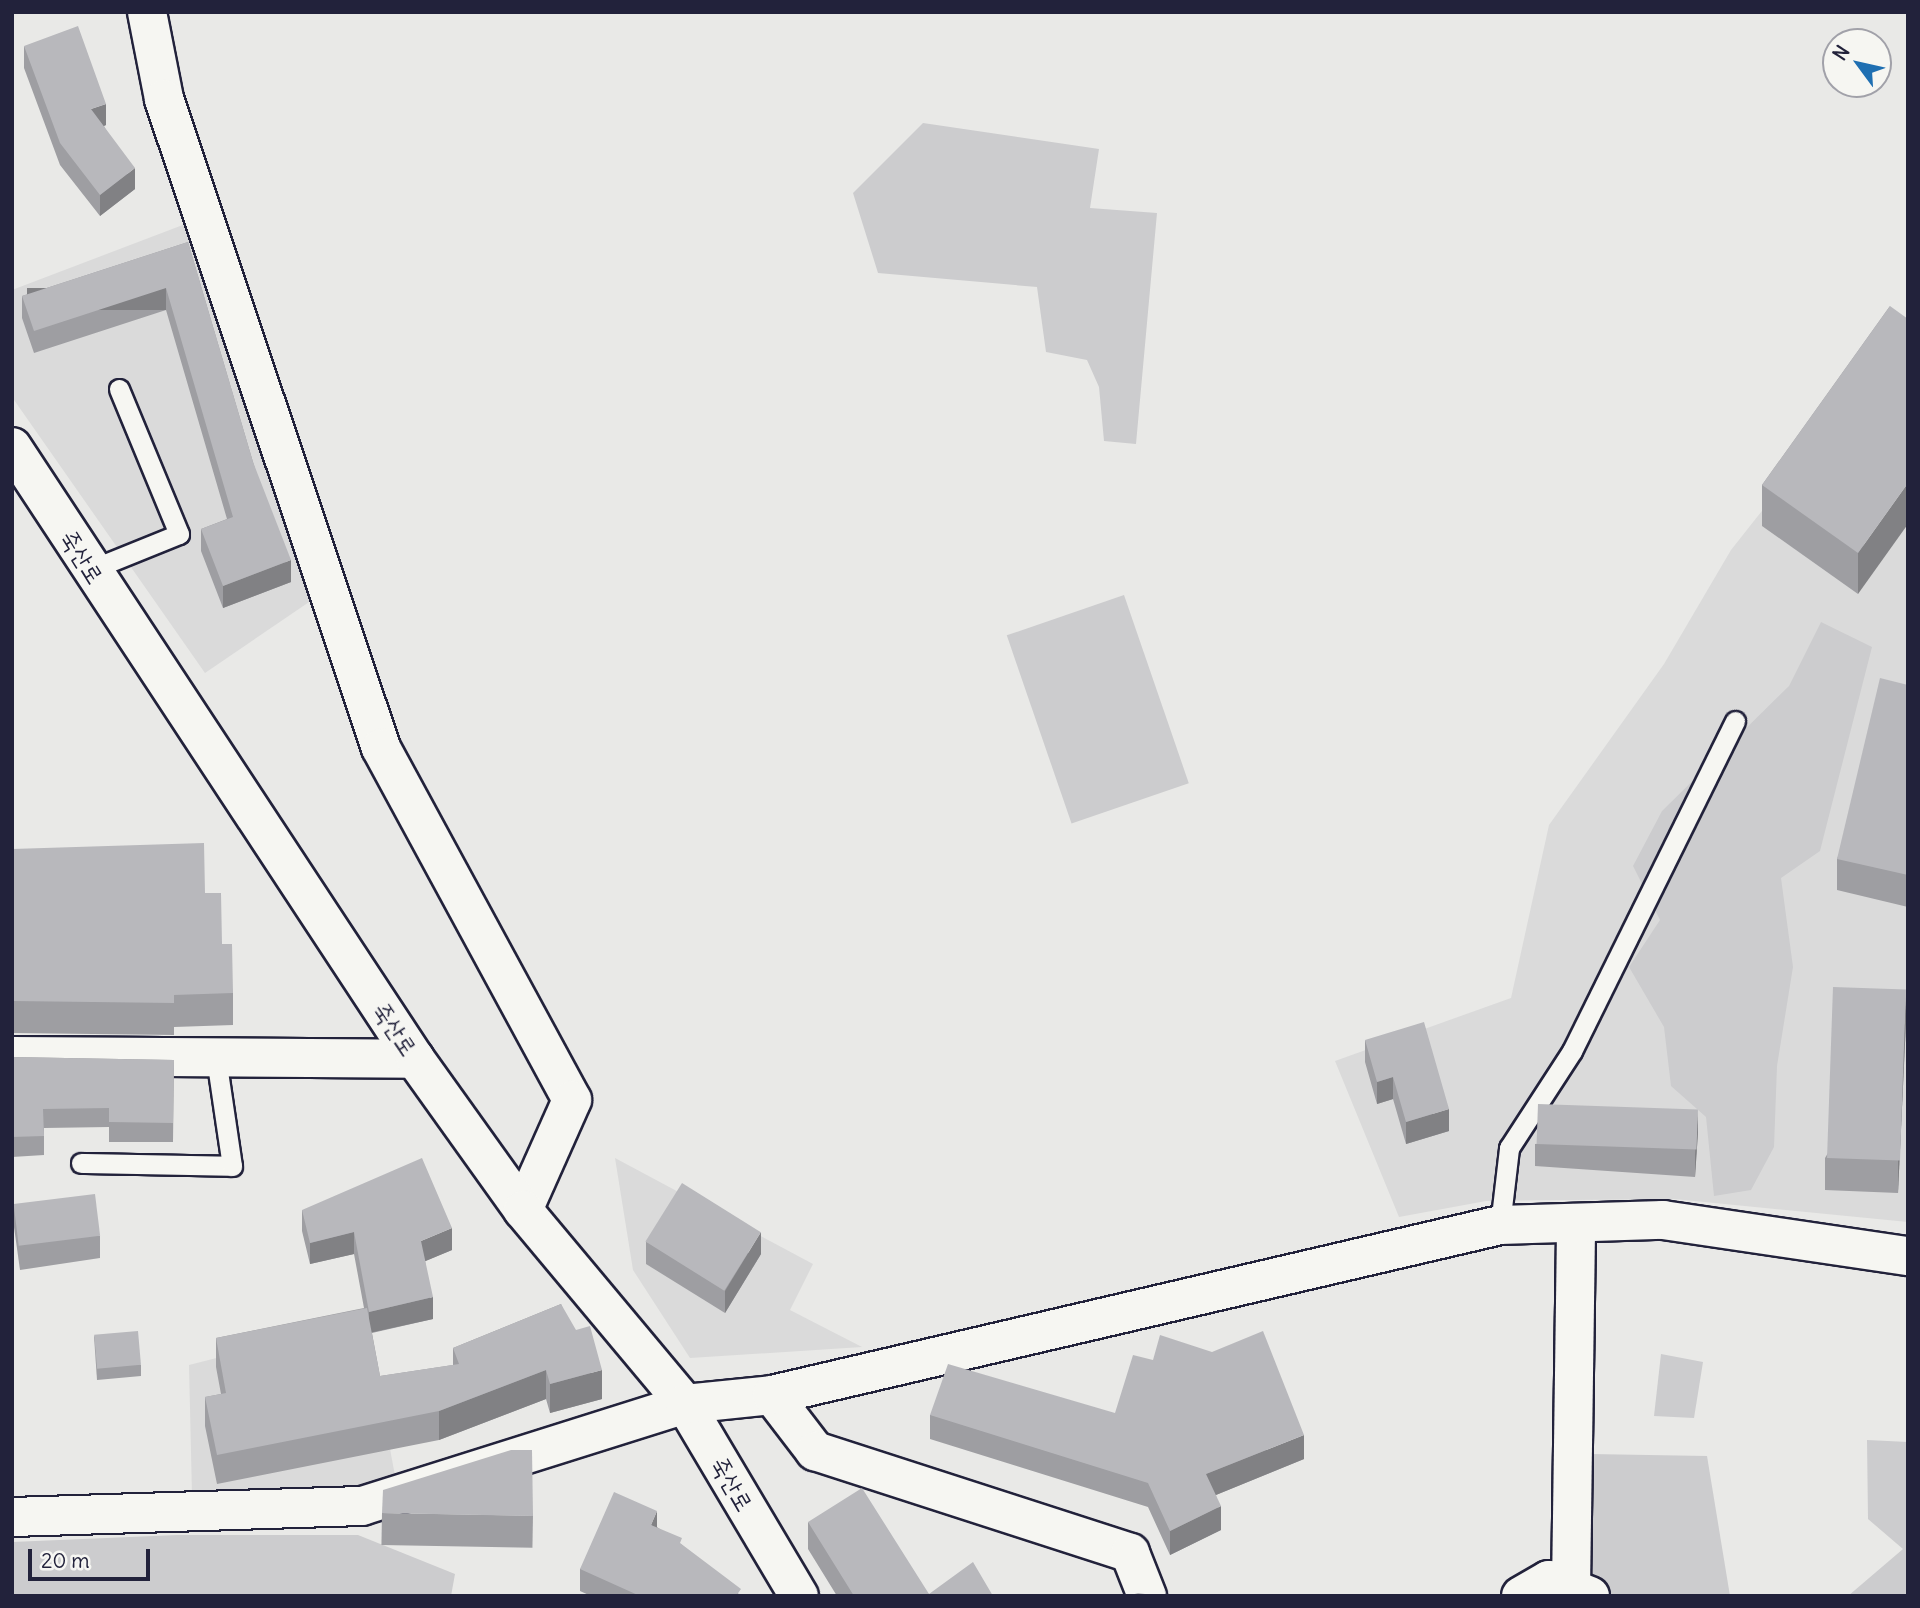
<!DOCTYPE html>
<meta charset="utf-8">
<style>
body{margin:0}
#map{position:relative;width:1920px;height:1608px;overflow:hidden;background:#e9e9e7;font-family:Delius,"Poor Story",sans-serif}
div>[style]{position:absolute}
.built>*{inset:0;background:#dadada}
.green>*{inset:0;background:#ccccce;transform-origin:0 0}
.roads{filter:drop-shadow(2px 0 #22223b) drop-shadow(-2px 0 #22223b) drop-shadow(0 2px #22223b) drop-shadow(0 -2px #22223b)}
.lane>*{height:19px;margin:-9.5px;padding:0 9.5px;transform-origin:9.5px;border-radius:9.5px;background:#f6f6f2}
.street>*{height:38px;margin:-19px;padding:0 19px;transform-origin:19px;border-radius:19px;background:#f6f6f2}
.secondary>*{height:38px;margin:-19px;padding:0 19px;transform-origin:19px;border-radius:19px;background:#f6f6f2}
.wall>*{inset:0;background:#9e9ea2;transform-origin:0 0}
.shaded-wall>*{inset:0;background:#818184;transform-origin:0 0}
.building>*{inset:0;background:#b8b8bc;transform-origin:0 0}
span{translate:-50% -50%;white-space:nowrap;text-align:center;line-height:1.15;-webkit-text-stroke:5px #f6f6f2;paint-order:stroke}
.street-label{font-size:24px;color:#22223b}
.frame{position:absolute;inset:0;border:14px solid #22223b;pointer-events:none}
.north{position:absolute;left:1822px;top:28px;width:70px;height:70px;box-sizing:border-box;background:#f6f6f2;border:2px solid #a1a1a9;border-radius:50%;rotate:303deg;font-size:19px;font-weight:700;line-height:28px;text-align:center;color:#22223b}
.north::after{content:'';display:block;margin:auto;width:24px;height:32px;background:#1f6fb2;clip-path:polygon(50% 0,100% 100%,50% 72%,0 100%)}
.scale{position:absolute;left:28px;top:1549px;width:122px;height:32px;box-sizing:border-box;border:4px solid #22223b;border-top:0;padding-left:9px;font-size:21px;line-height:24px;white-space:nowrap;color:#22223b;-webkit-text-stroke:5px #f6f6f2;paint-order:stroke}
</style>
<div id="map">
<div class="built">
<div style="clip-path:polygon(188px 223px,315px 598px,205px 673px,12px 397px,12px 290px)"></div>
<div style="clip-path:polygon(1908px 326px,1908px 1222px,1674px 1199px,1486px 1201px,1399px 1217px,1335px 1061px,1511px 998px,1549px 825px,1664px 664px,1731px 550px)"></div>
<div style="clip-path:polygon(615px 1158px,813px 1264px,790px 1310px,862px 1347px,690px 1358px,633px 1270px)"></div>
<div style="clip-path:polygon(366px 1320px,396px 1481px,335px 1492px,192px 1495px,189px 1365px)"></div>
</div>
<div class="green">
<div style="clip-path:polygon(923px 123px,1099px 149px,1090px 208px,1157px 213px,1136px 444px,1104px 441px,1099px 387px,1087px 360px,1046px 352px,1037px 287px,878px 273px,853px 193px)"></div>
<div style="left:1124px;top:595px;width:199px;height:124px;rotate:71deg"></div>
<div style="clip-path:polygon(1821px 622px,1872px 647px,1820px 851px,1781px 878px,1793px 967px,1777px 1066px,1774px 1147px,1751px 1190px,1714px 1196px,1706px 1117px,1671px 1086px,1664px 1027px,1629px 967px,1660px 920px,1633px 866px,1662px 811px,1789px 686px)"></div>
<div style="clip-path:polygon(1661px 1354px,1703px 1362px,1694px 1418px,1654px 1416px)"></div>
<div style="clip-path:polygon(1867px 1440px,1908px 1442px,1908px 1596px,1848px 1596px,1903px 1549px,1868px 1519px)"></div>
<div style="clip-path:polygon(1590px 1454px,1707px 1456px,1730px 1596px,1555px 1596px)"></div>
<div style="clip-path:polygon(177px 1535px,358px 1535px,455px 1574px,451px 1596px,12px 1596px,12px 1542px)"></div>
</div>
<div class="roads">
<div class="lane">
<div style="left:90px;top:570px;width:96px;rotate:-22deg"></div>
<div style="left:179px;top:534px;width:157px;rotate:-112.5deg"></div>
<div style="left:81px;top:1163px;width:151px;rotate:1.1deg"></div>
<div style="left:232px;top:1166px;width:109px;rotate:-98.4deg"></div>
<div style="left:1500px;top:1225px;width:78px;rotate:-83.3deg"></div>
<div style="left:1509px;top:1148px;width:116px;rotate:-57deg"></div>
<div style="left:1572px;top:1051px;width:368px;rotate:-63.7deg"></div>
</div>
<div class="street">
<div style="left:147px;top:12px;width:89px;rotate:78.9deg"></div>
<div style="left:164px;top:99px;width:684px;rotate:71.51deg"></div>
<div style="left:381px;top:748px;width:400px;rotate:61.5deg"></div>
<div style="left:572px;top:1100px;width:120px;rotate:114deg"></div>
<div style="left:12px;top:1056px;width:403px;rotate:0.4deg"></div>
<div style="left:772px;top:1395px;width:71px;rotate:52.5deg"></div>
<div style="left:815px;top:1451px;width:331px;rotate:17.9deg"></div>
<div style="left:1130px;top:1553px;width:46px;rotate:68.4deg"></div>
<div style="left:1571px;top:1589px;width:366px;rotate:-89.2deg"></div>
<div style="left:1521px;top:1596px;width:32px;rotate:-30deg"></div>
<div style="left:1549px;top:1580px;width:44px;rotate:21.3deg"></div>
</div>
<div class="secondary">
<div style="left:12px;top:447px;width:733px;rotate:56.64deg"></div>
<div style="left:415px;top:1059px;width:186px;rotate:54.4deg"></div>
<div style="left:523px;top:1210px;width:253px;rotate:50.1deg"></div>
<div style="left:685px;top:1404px;width:223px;rotate:59.3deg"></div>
<div style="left:12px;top:1517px;width:350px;rotate:-1.8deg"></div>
<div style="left:362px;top:1506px;width:339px;rotate:-17.5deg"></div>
<div style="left:685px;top:1404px;width:87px;rotate:-5.9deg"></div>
<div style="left:772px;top:1395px;width:748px;rotate:-13.14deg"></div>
<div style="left:1500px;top:1225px;width:163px;rotate:-1.8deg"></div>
<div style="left:1663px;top:1220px;width:248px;rotate:8.4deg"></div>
</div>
</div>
<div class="wall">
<div style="clip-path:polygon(24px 46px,106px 125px,104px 126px,135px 189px,100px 216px,60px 165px,24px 68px)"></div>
<div style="clip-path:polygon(188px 242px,253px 462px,291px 582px,223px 608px,201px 551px,201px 529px,227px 519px,166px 310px,34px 353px,22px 318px,22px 296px)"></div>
<div style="clip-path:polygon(1890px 306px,1858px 594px,1762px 526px,1762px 485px)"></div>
<div style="clip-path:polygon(1908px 685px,1908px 907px,1837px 890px,1837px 859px)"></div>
<div style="clip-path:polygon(12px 849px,205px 893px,222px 944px,233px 993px,233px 1025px,174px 1027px,174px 1035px,12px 1033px)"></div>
<div style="clip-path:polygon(1906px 1022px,1898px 1193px,1825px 1190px,1825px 1158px)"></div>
<div style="clip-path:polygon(1365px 1040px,1449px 1131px,1406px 1144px,1393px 1099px,1377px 1104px,1365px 1062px)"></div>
<div style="clip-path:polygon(12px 1057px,174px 1060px,173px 1142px,109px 1142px,109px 1127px,44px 1128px,44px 1155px,12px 1157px)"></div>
<div style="clip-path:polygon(1698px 1132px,1695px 1177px,1535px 1166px,1535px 1144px)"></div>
<div style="clip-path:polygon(14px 1205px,100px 1236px,100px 1258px,20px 1270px,14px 1227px)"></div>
<div style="clip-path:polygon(302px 1210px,452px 1250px,425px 1261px,433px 1319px,372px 1333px,380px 1376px,453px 1365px,453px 1348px,561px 1304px,602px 1399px,550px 1413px,546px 1399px,439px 1440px,217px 1484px,205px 1426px,205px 1397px,221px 1394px,216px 1367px,216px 1338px,364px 1308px,354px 1254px,310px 1264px,302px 1231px)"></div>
<div style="clip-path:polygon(646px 1242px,761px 1254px,725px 1313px,646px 1264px)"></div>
<div style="clip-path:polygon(94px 1336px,141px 1365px,141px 1376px,97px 1380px)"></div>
<div style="clip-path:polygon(1115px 1413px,1304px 1459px,1216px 1495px,1221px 1530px,1170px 1555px,1148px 1507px,930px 1439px,930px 1415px)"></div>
<div style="left:382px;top:1513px;width:151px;height:32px;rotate:1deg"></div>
<div style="clip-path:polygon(808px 1522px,929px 1594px,993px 1596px,837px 1596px,808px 1549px)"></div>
<div style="clip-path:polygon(657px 1527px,682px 1545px,741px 1596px,591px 1596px,580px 1591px,580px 1569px)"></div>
</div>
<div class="shaded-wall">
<div style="clip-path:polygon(106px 104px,106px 125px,91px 131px,91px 109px)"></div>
<div style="clip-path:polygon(135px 168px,135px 189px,100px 216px,100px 195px)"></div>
<div style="left:166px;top:288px;width:22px;height:139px;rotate:90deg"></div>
<div style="clip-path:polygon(1908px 483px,1908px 524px,1858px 594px,1858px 553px)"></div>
<div style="clip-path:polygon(291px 560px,291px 582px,223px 608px,223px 586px)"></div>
<div style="clip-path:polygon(1906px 990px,1906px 1022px,1898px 1193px,1898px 1161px)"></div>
<div style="clip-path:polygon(1393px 1077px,1393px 1099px,1377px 1104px,1377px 1082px)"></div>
<div style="clip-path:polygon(1449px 1109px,1449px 1131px,1406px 1144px,1406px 1122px)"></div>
<div style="clip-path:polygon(1698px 1110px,1698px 1132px,1695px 1177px,1695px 1155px)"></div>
<div style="clip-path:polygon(452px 1228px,452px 1250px,421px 1263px,421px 1241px)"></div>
<div style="clip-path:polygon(354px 1232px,354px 1254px,310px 1264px,310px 1243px)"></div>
<div style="clip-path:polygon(761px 1232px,761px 1254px,725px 1313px,725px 1291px)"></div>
<div style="clip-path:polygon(433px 1297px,433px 1319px,369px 1333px,369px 1312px)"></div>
<div style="clip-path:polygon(546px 1370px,546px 1399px,439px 1440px,439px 1411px)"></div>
<div style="clip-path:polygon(602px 1370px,602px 1399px,550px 1413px,550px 1384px)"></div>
<div style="clip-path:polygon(1304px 1435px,1304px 1459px,1206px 1499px,1206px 1474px)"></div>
<div style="clip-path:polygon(1221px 1506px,1221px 1530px,1170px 1555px,1170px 1531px)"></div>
<div style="clip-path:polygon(657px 1511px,657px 1533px,651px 1525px)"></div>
</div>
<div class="building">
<div style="clip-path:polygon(78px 26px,106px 104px,91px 109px,135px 168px,100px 195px,60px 143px,24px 46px)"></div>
<div style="clip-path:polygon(188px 242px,253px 462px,291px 560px,223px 586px,201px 529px,233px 517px,166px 288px,34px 331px,22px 296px)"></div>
<div style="clip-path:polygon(1890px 306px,1908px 319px,1908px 483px,1858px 553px,1762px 485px)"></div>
<div style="clip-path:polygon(1880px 678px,1908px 685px,1908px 875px,1837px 859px)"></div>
<div style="clip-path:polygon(204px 843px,205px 893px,221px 893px,222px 944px,232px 944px,233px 993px,174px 995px,174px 1003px,12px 1001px,12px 849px)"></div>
<div style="left:1833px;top:987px;width:73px;height:171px;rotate:2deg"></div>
<div style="clip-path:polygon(1424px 1022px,1449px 1109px,1406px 1122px,1393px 1077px,1377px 1082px,1365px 1040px)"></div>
<div style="clip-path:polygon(12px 1057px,174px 1060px,173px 1123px,109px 1122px,109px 1108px,43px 1109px,44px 1136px,12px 1137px)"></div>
<div style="left:1538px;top:1104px;width:160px;height:40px;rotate:2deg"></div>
<div style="clip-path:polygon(422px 1158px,452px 1228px,421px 1241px,433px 1297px,369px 1312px,354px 1232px,310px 1243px,302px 1210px)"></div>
<div style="left:682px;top:1183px;width:93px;height:69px;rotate:32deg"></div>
<div style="left:95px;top:1194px;width:42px;height:82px;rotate:83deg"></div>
<div style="clip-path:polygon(561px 1304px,576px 1330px,590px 1326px,602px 1370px,550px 1384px,546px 1370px,439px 1411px,217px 1455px,205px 1397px,226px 1393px,216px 1338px,367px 1308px,380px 1376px,459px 1364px,453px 1348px)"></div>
<div style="left:138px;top:1331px;width:34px;height:44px;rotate:85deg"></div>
<div style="clip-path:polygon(1263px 1331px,1304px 1435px,1206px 1474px,1221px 1506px,1170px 1531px,1148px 1483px,930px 1415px,948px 1364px,1115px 1413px,1133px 1355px,1153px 1360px,1160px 1335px,1212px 1352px)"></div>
<div style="clip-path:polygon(511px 1450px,532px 1450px,533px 1516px,382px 1513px,383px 1490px)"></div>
<div style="clip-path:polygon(862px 1488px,929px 1594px,973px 1562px,993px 1596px,854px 1596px,808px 1522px)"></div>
<div style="clip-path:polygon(614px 1492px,657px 1511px,651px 1525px,682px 1538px,680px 1543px,741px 1589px,736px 1596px,640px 1596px,580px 1569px)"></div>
<div style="clip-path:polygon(1138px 1593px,1152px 1595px,1128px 1596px)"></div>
</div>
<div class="street-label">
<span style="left:82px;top:557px;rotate:58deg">죽산로</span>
<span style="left:395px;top:1029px;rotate:56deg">죽산로</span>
<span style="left:732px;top:1484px;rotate:60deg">죽산로</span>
</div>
<div class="frame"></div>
<div class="north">N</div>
<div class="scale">20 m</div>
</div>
